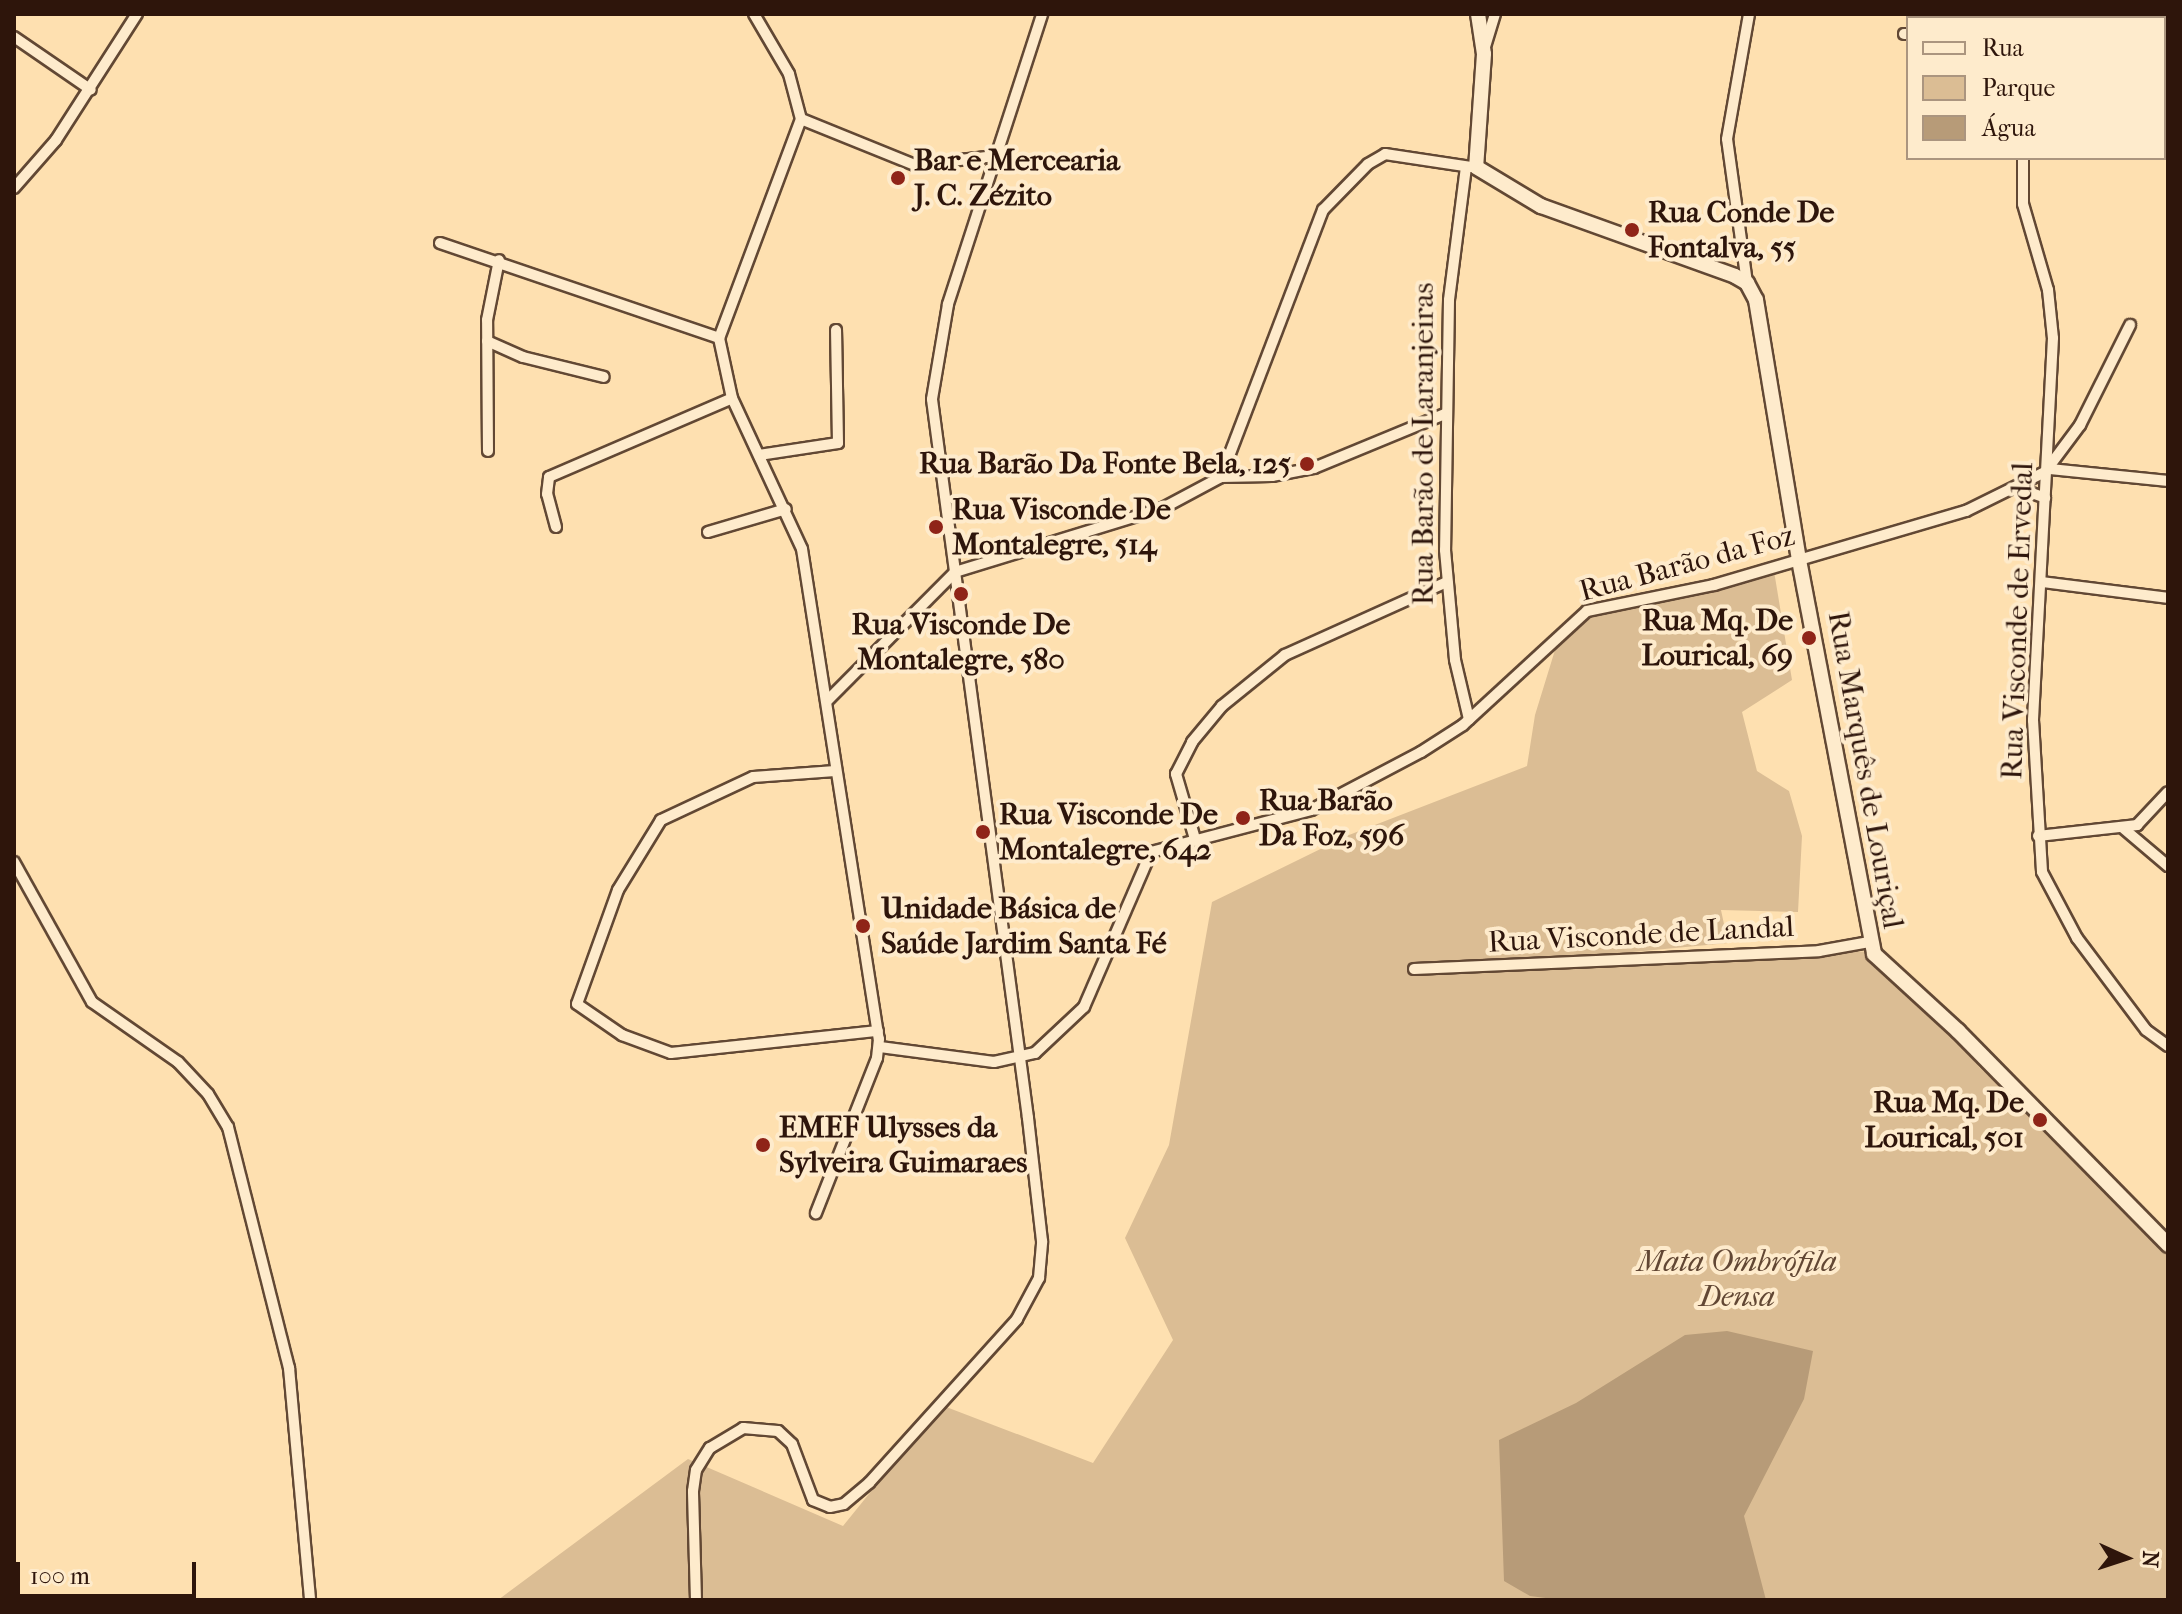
<!DOCTYPE html>
<meta charset="utf-8">
<style>
body{margin:0}
#map{position:relative;width:2182px;height:1614px;overflow:hidden;background:#fee0b0;font-family:"IM FELL French Canon",serif}
div>[style]{position:absolute}
.green>*{inset:0;background:#dbbd94}
.water>*{inset:0;background:#b79b78}
.roads{filter:drop-shadow(2px 0 #624834) drop-shadow(-2px 0 #624834) drop-shadow(0 2px #624834) drop-shadow(0 -2px #624834)}
.minor>*{height:10px;margin:-5px;padding:0 5px;transform-origin:5px;border-radius:5px;background:#feebcc}
.secondary>*{height:14px;margin:-7px;padding:0 7px;transform-origin:7px;border-radius:7px;background:#feebcc}
.dots>*{width:22px;height:22px;translate:-50% -50%;box-sizing:border-box;border:4px solid #feebcc;border-radius:50%}
span{translate:-50% -50%;white-space:nowrap;text-align:center;line-height:1.15;-webkit-text-stroke:8px #feebcc;paint-order:stroke}
.poi-label{font-size:30px;color:#2e150b;font-weight:700}
.left{translate:0 -50%;text-align:left}
.right{translate:-100% -50%;text-align:right}
.street-label{font-size:30px;color:#2e150b}
.park-label{font-size:30px;color:#624734;font-style:italic}
.frame{position:absolute;inset:0;border:16px solid #2e150b;pointer-events:none}
.legend{position:absolute;left:1906px;top:16px;width:260px;height:144px;box-sizing:border-box;background:#feebcc;border:2px solid #ab957f;margin:0;padding:10px 14px;list-style:none;font-size:24px;color:#2e150b}
.legend li{display:flex;align-items:center;gap:16px;height:40px}
.legend b{width:40px;border:2px solid #ab957f}
.north{position:absolute;left:2086px;top:1518px;width:80px;height:80px;-webkit-text-stroke:6px #feebcc;paint-order:stroke;rotate:93deg;font-size:22px;font-weight:700;line-height:32px;text-align:center;color:#2e150b}
.north::after{content:'';display:block;margin:auto;width:28px;height:36px;background:#2e150b;clip-path:polygon(50% 0,100% 100%,50% 72%,0 100%)}
.scale{position:absolute;left:16px;top:1562px;width:180px;height:36px;box-sizing:border-box;border:4px solid #2e150b;border-top:0;padding-left:10px;font-size:24px;line-height:28px;white-space:nowrap;color:#2e150b;-webkit-text-stroke:6px #feebcc;paint-order:stroke}
</style>
<div id="map">
<div class="green">
<div style="clip-path:polygon(2093px 14px,2168px 14px,2168px 75px,2164px 18px,2092px 18px)"></div>
<div style="clip-path:polygon(1774px 571px,1792px 680px,1742px 712px,1757px 771px,1789px 791px,1802px 836px,1798px 912px,1721px 910px,1728px 943px,1441px 970px,1875px 951px,1980px 1068px,2168px 1245px,2168px 1600px,498px 1600px,688px 1459px,843px 1526px,941px 1405px,1093px 1463px,1173px 1340px,1125px 1238px,1169px 1145px,1212px 902px,1349px 835px,1527px 766px,1535px 715px,1559px 637px,1581px 615px,1677px 598px)"></div>
</div>
<div class="water">
<div style="clip-path:polygon(1727px 1331px,1813px 1351px,1804px 1399px,1744px 1516px,1766px 1600px,1561px 1600px,1530px 1596px,1504px 1581px,1499px 1440px,1576px 1403px,1685px 1335px)"></div>
</div>
<div class="roads">
<div class="minor">
<div style="left:754px;top:14px;width:69px;rotate:59.7deg"></div>
<div style="left:789px;top:74px;width:47px;rotate:75.1deg"></div>
<div style="left:801px;top:119px;width:123px;rotate:22deg"></div>
<div style="left:915px;top:165px;width:81px;rotate:-6.4deg"></div>
<div style="left:2037px;top:18px;width:4px;rotate:-76deg"></div>
<div style="left:1904px;top:34px;width:4px"></div>
<div style="left:14px;top:37px;width:93px;rotate:34.5deg"></div>
<div style="left:1484px;top:50px;width:38px;rotate:-73deg"></div>
<div style="left:801px;top:119px;width:234px;rotate:110.5deg"></div>
<div style="left:719px;top:338px;width:61px;rotate:77.8deg"></div>
<div style="left:732px;top:398px;width:166px;rotate:65.1deg"></div>
<div style="left:802px;top:549px;width:496px;rotate:81.1deg"></div>
<div style="left:879px;top:1039px;width:19px;rotate:96deg"></div>
<div style="left:877px;top:1058px;width:167px;rotate:111.5deg"></div>
<div style="left:2023px;top:158px;width:46px;rotate:90deg"></div>
<div style="left:2023px;top:204px;width:90px;rotate:73.8deg"></div>
<div style="left:2048px;top:290px;width:48px;rotate:84.1deg"></div>
<div style="left:2053px;top:338px;width:383px;rotate:93deg"></div>
<div style="left:2033px;top:720px;width:152px;rotate:86.6deg"></div>
<div style="left:2042px;top:872px;width:75px;rotate:62.1deg"></div>
<div style="left:2077px;top:938px;width:115px;rotate:53.1deg"></div>
<div style="left:2146px;top:1030px;width:27px;rotate:36deg"></div>
<div style="left:1466px;top:167px;width:134px;rotate:97.3deg"></div>
<div style="left:1449px;top:300px;width:250px;rotate:90.9deg"></div>
<div style="left:1445px;top:550px;width:110px;rotate:84.8deg"></div>
<div style="left:1455px;top:660px;width:61px;rotate:76.7deg"></div>
<div style="left:14px;top:188px;width:64px;rotate:-48.8deg"></div>
<div style="left:56px;top:140px;width:150px;rotate:-57.3deg"></div>
<div style="left:440px;top:243px;width:295px;rotate:18.8deg"></div>
<div style="left:1747px;top:283px;width:145px;rotate:-97.9deg"></div>
<div style="left:1727px;top:139px;width:127px;rotate:-80deg"></div>
<div style="left:487px;top:341px;width:39px;rotate:24deg"></div>
<div style="left:523px;top:357px;width:83px;rotate:13.9deg"></div>
<div style="left:488px;top:451px;width:131px;rotate:-90.4deg"></div>
<div style="left:487px;top:320px;width:61px;rotate:-78.7deg"></div>
<div style="left:759px;top:455px;width:80px;rotate:-8.6deg"></div>
<div style="left:838px;top:443px;width:113px;rotate:-91deg"></div>
<div style="left:2050px;top:469px;width:119px;rotate:5.8deg"></div>
<div style="left:1221px;top:477px;width:286px;rotate:-69.1deg"></div>
<div style="left:1323px;top:210px;width:64px;rotate:-45.6deg"></div>
<div style="left:1368px;top:164px;width:20px;rotate:-30deg"></div>
<div style="left:1385px;top:154px;width:87px;rotate:8.6deg"></div>
<div style="left:2018px;top:488px;width:29px;rotate:20deg"></div>
<div style="left:556px;top:527px;width:34px;rotate:-105deg"></div>
<div style="left:547px;top:494px;width:17px;rotate:-83deg"></div>
<div style="left:549px;top:477px;width:199px;rotate:-23.3deg"></div>
<div style="left:708px;top:532px;width:81px;rotate:-16.4deg"></div>
<div style="left:2042px;top:582px;width:127px;rotate:7.2deg"></div>
<div style="left:828px;top:700px;width:180px;rotate:-45.2deg"></div>
<div style="left:955px;top:572px;width:218px;rotate:-17.1deg"></div>
<div style="left:1163px;top:508px;width:66px;rotate:-28.1deg"></div>
<div style="left:1221px;top:477px;width:51px;rotate:-1.1deg"></div>
<div style="left:1272px;top:476px;width:43px;rotate:-10.8deg"></div>
<div style="left:1314px;top:468px;width:142px;rotate:-22.4deg"></div>
<div style="left:835px;top:771px;width:82px;rotate:175.8deg"></div>
<div style="left:753px;top:777px;width:102px;rotate:154.9deg"></div>
<div style="left:661px;top:820px;width:82px;rotate:121.6deg"></div>
<div style="left:618px;top:890px;width:121px;rotate:109.8deg"></div>
<div style="left:577px;top:1004px;width:55px;rotate:34.6deg"></div>
<div style="left:622px;top:1035px;width:52px;rotate:20.2deg"></div>
<div style="left:671px;top:1053px;width:208px;rotate:-6.1deg"></div>
<div style="left:2123px;top:828px;width:59px;rotate:40.2deg"></div>
<div style="left:2038px;top:836px;width:100px;rotate:-6.3deg"></div>
<div style="left:2137px;top:825px;width:45px;rotate:-46.8deg"></div>
<div style="left:1195px;top:839px;width:68px;rotate:-106.3deg"></div>
<div style="left:1176px;top:774px;width:36px;rotate:-63deg"></div>
<div style="left:1192px;top:742px;width:47px;rotate:-50.2deg"></div>
<div style="left:1222px;top:706px;width:81px;rotate:-39deg"></div>
<div style="left:1285px;top:655px;width:178px;rotate:-24.3deg"></div>
<div style="left:14px;top:862px;width:160px;rotate:60.9deg"></div>
<div style="left:92px;top:1002px;width:105px;rotate:34.9deg"></div>
<div style="left:178px;top:1062px;width:44px;rotate:46.8deg"></div>
<div style="left:208px;top:1094px;width:39px;rotate:59deg"></div>
<div style="left:228px;top:1127px;width:249px;rotate:75.8deg"></div>
<div style="left:289px;top:1368px;width:233px;rotate:84.8deg"></div>
<div style="left:1414px;top:969px;width:405px;rotate:-2.5deg"></div>
<div style="left:1819px;top:951px;width:51px;rotate:-10.2deg"></div>
<div style="left:880px;top:1047px;width:115px;rotate:7.5deg"></div>
<div style="left:994px;top:1062px;width:42px;rotate:-12.4deg"></div>
<div style="left:1035px;top:1053px;width:67px;rotate:-43.2deg"></div>
<div style="left:1084px;top:1007px;width:169px;rotate:-66.6deg"></div>
<div style="left:1151px;top:852px;width:165px;rotate:-14.7deg"></div>
<div style="left:1311px;top:810px;width:124px;rotate:-27.8deg"></div>
<div style="left:1421px;top:752px;width:50px;rotate:-32.7deg"></div>
<div style="left:1463px;top:725px;width:168px;rotate:-42.6deg"></div>
<div style="left:1587px;top:611px;width:130px;rotate:-11.6deg"></div>
<div style="left:1714px;top:585px;width:263px;rotate:-16.4deg"></div>
<div style="left:1966px;top:511px;width:88px;rotate:-26.3deg"></div>
<div style="left:2045px;top:472px;width:59px;rotate:-53.3deg"></div>
<div style="left:2080px;top:425px;width:112px;rotate:-63.4deg"></div>
<div style="left:696px;top:1600px;width:109px;rotate:-91.6deg"></div>
<div style="left:693px;top:1491px;width:21px;rotate:-82deg"></div>
<div style="left:696px;top:1470px;width:26px;rotate:-58deg"></div>
<div style="left:710px;top:1448px;width:39px;rotate:-31deg"></div>
<div style="left:743px;top:1428px;width:35px;rotate:5deg"></div>
<div style="left:778px;top:1431px;width:19px;rotate:43deg"></div>
<div style="left:792px;top:1444px;width:60px;rotate:69.4deg"></div>
<div style="left:813px;top:1500px;width:18px;rotate:22deg"></div>
<div style="left:830px;top:1507px;width:14px;rotate:-12deg"></div>
<div style="left:844px;top:1504px;width:33px;rotate:-40deg"></div>
<div style="left:869px;top:1483px;width:221px;rotate:-47.9deg"></div>
<div style="left:1017px;top:1319px;width:47px;rotate:-61.8deg"></div>
<div style="left:1039px;top:1278px;width:37px;rotate:-85deg"></div>
<div style="left:1042px;top:1241px;width:124px;rotate:-96.5deg"></div>
<div style="left:1028px;top:1118px;width:725px;rotate:-97.61deg"></div>
<div style="left:932px;top:399px;width:96px;rotate:-80.4deg"></div>
<div style="left:948px;top:304px;width:305px;rotate:-72deg"></div>
</div>
<div class="secondary">
<div style="left:1478px;top:14px;width:40px;rotate:81.5deg"></div>
<div style="left:1484px;top:54px;width:113px;rotate:94deg"></div>
<div style="left:1476px;top:167px;width:76px;rotate:31deg"></div>
<div style="left:1541px;top:206px;width:206px;rotate:19.8deg"></div>
<div style="left:1735px;top:276px;width:14px;rotate:30deg"></div>
<div style="left:1747px;top:283px;width:19px;rotate:62deg"></div>
<div style="left:1756px;top:300px;width:264px;rotate:80.6deg"></div>
<div style="left:1799px;top:560px;width:401px;rotate:79.2deg"></div>
<div style="left:1874px;top:954px;width:114px;rotate:42.5deg"></div>
<div style="left:1958px;top:1031px;width:300px;rotate:45.5deg"></div>
</div>
</div>
<div class="dots">
<div style="left:898px;top:178px;background:#8f2418"></div>
<div style="left:1632px;top:230px;background:#8f2418"></div>
<div style="left:1307px;top:464px;background:#8f2418"></div>
<div style="left:936px;top:527px;background:#8f2418"></div>
<div style="left:961px;top:594px;background:#8f2418"></div>
<div style="left:1809px;top:638px;background:#8f2418"></div>
<div style="left:1243px;top:818px;background:#8f2418"></div>
<div style="left:983px;top:832px;background:#8f2418"></div>
<div style="left:863px;top:926px;background:#8f2418"></div>
<div style="left:2040px;top:1120px;background:#8f2418"></div>
<div style="left:763px;top:1145px;background:#8f2418"></div>
</div>
<div class="poi-label">
<span class="left" style="left:914px;top:178px">Bar e Mercearia<br>J. C. Zézito</span>
<span class="left" style="left:1648px;top:230px">Rua Conde De<br>Fontalva, 55</span>
<span class="right" style="left:1291px;top:464px">Rua Barão Da Fonte Bela, 125</span>
<span class="left" style="left:952px;top:527px">Rua Visconde De<br>Montalegre, 514</span>
<span class="right" style="left:1793px;top:638px">Rua Mq. De<br>Lourical, 69</span>
<span style="left:961px;top:642px">Rua Visconde De<br>Montalegre, 580</span>
<span class="left" style="left:1259px;top:818px">Rua Barão<br>Da Foz, 596</span>
<span class="left" style="left:999px;top:832px">Rua Visconde De<br>Montalegre, 642</span>
<span class="left" style="left:881px;top:926px">Unidade Básica de<br>Saúde Jardim Santa Fé</span>
<span class="right" style="left:2024px;top:1120px">Rua Mq. De<br>Lourical, 501</span>
<span class="left" style="left:779px;top:1145px">EMEF Ulysses da<br>Sylveira Guimaraes</span>
</div>
<div class="street-label">
<span style="left:1424px;top:444px;rotate:-90deg">Rua Barão de Laranjeiras</span>
<span style="left:1687px;top:564px;rotate:-15deg">Rua Barão da Foz</span>
<span style="left:2018px;top:621px;rotate:-88deg">Rua Visconde de Ervedal</span>
<span style="left:1865px;top:770px;rotate:80deg">Rua Marquês de Louriçal</span>
<span style="left:1641px;top:935px;rotate:-3deg">Rua Visconde de Landal</span>
</div>
<div class="park-label">
<span style="left:1737px;top:1279px">Mata Ombrófila<br>Densa</span>
</div>
<div class="frame"></div>
<ul class="legend">
<li><b style="height:10px;background:#feebcc"></b>Rua</li>
<li><b style="height:22px;background:#dbbd94"></b>Parque</li>
<li><b style="height:22px;background:#b79b78"></b>Água</li>
</ul>
<div class="north">N</div>
<div class="scale">100 m</div>
</div>
